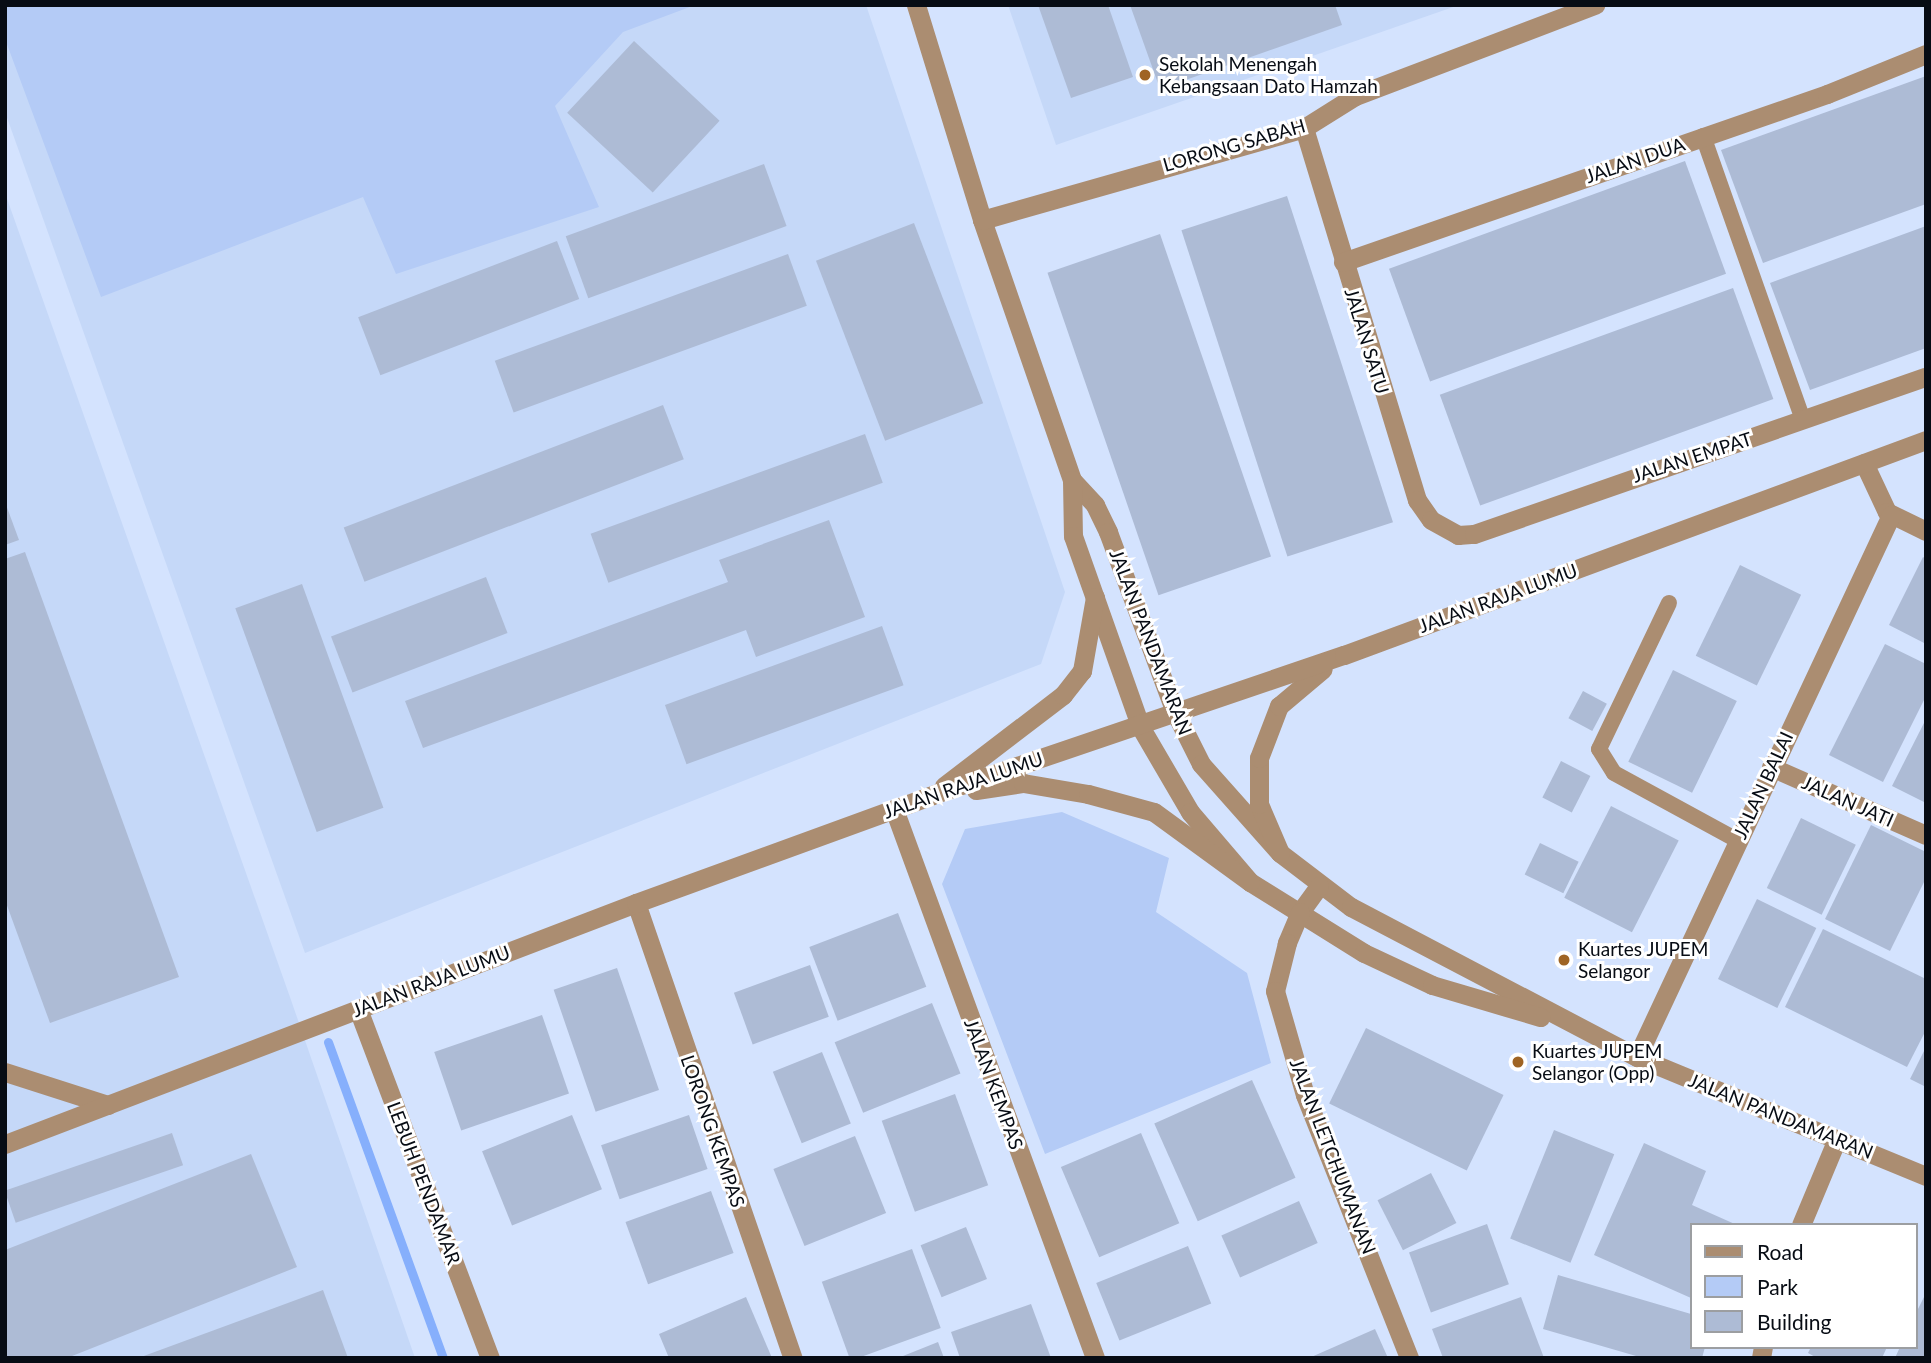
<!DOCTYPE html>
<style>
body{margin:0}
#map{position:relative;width:1931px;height:1363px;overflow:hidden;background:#d4e3fe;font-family:Lato,sans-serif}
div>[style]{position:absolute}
.built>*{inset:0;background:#c5d8f8}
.green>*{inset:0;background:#b4cbf6}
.stream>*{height:9px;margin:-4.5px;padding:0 4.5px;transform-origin:4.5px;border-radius:4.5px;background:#86affc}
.building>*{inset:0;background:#adbbd5;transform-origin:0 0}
.service>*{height:16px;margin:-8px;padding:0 8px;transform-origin:8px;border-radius:8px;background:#ab8d71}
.minor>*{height:19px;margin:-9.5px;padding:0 9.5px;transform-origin:9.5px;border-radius:9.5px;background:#ab8d71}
.tertiary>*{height:19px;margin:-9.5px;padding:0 9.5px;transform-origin:9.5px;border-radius:9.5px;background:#ab8d71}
.dots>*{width:19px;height:19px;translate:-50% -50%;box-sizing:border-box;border:4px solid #fff;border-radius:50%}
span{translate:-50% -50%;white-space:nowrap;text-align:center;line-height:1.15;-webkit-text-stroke:6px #fff;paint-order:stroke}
.poi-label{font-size:19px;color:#070c14}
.left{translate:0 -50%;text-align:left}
.street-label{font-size:19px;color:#070c14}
.frame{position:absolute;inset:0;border:7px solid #070c14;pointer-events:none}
.legend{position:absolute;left:1690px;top:1223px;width:228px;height:126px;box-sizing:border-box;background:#fff;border:2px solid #9c9ea1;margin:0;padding:9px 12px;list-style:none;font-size:21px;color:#070c14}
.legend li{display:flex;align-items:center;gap:14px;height:35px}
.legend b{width:35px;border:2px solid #9c9ea1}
</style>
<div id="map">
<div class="built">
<div style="clip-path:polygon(5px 5px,866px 5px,1065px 592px,1041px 664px,305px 953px,5px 112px)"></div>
<div style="clip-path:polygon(1008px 5px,1459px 5px,1056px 145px)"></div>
<div style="clip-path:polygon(5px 193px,291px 1000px,415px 1358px,5px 1358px)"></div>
</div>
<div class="green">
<div style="clip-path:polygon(5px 5px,695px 5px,623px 32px,555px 106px,599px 207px,396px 274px,363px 197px,101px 297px,5px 39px)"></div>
<div style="clip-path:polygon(1062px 812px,1169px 858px,1156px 912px,1247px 973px,1271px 1063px,1045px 1154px,942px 884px,965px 829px)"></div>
</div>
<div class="stream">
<div style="left:328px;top:1042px;width:336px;rotate:70deg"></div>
</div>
<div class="building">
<div style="clip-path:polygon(1038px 5px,1108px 5px,1133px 77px,1071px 98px)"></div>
<div style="clip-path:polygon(1130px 5px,1335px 5px,1342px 25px,1160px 89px)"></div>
<div style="left:634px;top:41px;width:117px;height:98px;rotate:43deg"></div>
<div style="clip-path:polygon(1926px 76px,1926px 204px,1763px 263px,1721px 150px)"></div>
<div style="left:1685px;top:161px;width:120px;height:315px;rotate:70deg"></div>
<div style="left:764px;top:164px;width:66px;height:211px;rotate:70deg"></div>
<div style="left:1287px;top:196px;width:343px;height:111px;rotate:72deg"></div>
<div style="left:914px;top:223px;width:193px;height:105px;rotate:69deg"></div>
<div style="clip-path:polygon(1926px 226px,1926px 348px,1810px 390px,1770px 283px)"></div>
<div style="left:1160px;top:234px;width:341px;height:119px;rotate:71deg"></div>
<div style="left:557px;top:241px;width:62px;height:213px;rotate:69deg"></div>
<div style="left:788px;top:254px;width:55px;height:312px;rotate:70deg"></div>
<div style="left:1733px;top:288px;width:118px;height:312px;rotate:70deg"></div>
<div style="left:663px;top:405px;width:58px;height:342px;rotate:69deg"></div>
<div style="left:865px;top:434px;width:52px;height:292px;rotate:70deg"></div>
<div style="clip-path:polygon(5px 502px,19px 540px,5px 545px)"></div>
<div style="clip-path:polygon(829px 520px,865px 617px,756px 657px,746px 630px,423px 748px,405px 701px,728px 582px,719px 560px)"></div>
<div style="clip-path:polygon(25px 552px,179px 977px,50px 1023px,5px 900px,5px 559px)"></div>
<div style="clip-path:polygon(1923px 557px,1926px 559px,1926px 644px,1889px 625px)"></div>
<div style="left:1740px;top:565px;width:68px;height:101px;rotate:26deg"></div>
<div style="left:486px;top:577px;width:60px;height:166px;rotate:69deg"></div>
<div style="left:302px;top:584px;width:238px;height:71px;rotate:70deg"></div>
<div style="left:882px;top:626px;width:63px;height:231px;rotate:70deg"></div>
<div style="clip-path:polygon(1885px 644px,1926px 664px,1926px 696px,1883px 782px,1829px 755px)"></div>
<div style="left:1673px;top:670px;width:71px;height:102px;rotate:26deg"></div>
<div style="left:1583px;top:691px;width:27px;height:31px;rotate:28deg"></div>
<div style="clip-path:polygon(1926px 719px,1926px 803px,1892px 786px)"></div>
<div style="left:1561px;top:761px;width:33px;height:41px;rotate:27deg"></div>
<div style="left:1611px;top:806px;width:76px;height:103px;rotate:27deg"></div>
<div style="left:1801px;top:818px;width:61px;height:78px;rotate:26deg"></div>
<div style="clip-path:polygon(1871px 825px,1926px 852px,1926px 878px,1890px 951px,1825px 919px)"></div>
<div style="left:1540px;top:843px;width:43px;height:35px;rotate:26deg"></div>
<div style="left:1757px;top:899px;width:66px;height:89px;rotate:26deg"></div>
<div style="left:898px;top:913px;width:79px;height:95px;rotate:69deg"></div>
<div style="clip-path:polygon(1823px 929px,1926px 979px,1926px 1030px,1907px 1067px,1785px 1007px)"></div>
<div style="left:810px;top:965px;width:55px;height:81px;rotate:70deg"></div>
<div style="left:617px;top:968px;width:129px;height:67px;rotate:71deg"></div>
<div style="left:932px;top:1003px;width:76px;height:105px;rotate:68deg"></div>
<div style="left:542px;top:1015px;width:83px;height:114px;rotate:71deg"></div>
<div style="left:1366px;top:1028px;width:153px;height:84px;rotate:26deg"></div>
<div style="clip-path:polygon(1926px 1047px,1926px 1087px,1910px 1079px)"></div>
<div style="left:822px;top:1052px;width:77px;height:53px;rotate:68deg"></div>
<div style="left:1252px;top:1080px;width:107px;height:107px;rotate:66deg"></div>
<div style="left:955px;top:1094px;width:97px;height:78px;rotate:70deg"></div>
<div style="left:572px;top:1115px;width:80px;height:97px;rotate:68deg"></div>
<div style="left:689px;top:1115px;width:57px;height:93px;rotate:71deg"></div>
<div style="left:1554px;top:1130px;width:65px;height:117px;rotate:22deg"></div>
<div style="left:172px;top:1133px;width:34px;height:177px;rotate:71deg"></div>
<div style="left:1141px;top:1133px;width:98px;height:87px;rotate:67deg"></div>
<div style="left:855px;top:1136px;width:83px;height:88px;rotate:68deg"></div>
<div style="clip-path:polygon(1644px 1143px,1706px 1171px,1692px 1205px,1737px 1225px,1691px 1225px,1691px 1298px,1594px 1255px)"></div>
<div style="clip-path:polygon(251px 1154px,297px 1267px,67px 1358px,5px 1358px,5px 1250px)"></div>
<div style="left:1431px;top:1173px;width:56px;height:60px;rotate:63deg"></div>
<div style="left:711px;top:1191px;width:66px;height:91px;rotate:70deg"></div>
<div style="left:1299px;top:1201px;width:46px;height:85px;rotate:66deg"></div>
<div style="left:1487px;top:1224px;width:64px;height:83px;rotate:70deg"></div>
<div style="left:966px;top:1227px;width:56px;height:49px;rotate:68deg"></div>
<div style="left:1188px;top:1246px;width:62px;height:99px;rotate:68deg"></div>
<div style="left:912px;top:1249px;width:84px;height:96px;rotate:70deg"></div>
<div style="clip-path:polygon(1558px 1275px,1691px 1314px,1691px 1347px,1705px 1347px,1702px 1358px,1643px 1358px,1543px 1329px)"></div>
<div style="clip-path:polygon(323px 1290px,348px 1358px,141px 1358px,141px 1357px)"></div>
<div style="clip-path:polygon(1926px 1293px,1926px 1358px,1895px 1358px,1900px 1347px,1915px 1347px,1915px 1315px)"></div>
<div style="clip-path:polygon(746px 1297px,772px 1358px,669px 1358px,659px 1334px)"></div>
<div style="clip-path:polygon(1521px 1297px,1544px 1358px,1443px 1358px,1432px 1329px)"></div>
<div style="clip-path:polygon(1031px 1304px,1051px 1358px,960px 1358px,951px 1332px)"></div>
<div style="clip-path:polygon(1375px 1329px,1388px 1358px,1309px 1358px)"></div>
<div style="clip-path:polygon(938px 1342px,944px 1358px,898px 1358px)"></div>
<div style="clip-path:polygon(1811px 1347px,1887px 1347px,1882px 1358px,1817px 1358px,1808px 1353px)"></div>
</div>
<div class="service">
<div style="left:1703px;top:136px;width:301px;rotate:70.6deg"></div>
<div style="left:1669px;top:603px;width:162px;rotate:115.6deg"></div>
<div style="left:1599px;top:749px;width:28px;rotate:58deg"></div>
<div style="left:1614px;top:773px;width:140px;rotate:28.6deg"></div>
</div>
<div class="minor">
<div style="left:916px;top:5px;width:225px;rotate:72.9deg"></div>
<div style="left:982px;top:220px;width:275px;rotate:70.9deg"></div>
<div style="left:1072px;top:480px;width:34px;rotate:47deg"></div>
<div style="left:1095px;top:505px;width:30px;rotate:64deg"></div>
<div style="left:1108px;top:532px;width:192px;rotate:69.6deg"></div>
<div style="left:1175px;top:712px;width:58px;rotate:63.4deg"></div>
<div style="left:1201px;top:764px;width:119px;rotate:48.4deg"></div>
<div style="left:1280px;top:853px;width:89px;rotate:37.3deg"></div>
<div style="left:1351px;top:907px;width:323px;rotate:27.7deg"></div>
<div style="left:1637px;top:1057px;width:313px;rotate:22.4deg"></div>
<div style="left:1304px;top:128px;width:389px;rotate:73.1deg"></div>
<div style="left:1417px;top:500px;width:24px;rotate:55deg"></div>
<div style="left:1431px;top:520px;width:31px;rotate:29deg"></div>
<div style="left:1458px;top:535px;width:16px;rotate:-4deg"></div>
<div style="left:1474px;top:534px;width:478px;rotate:-19.2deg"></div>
<div style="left:982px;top:220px;width:335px;rotate:-15.9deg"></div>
<div style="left:1304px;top:128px;width:60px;rotate:-32.1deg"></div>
<div style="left:1355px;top:96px;width:257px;rotate:-20.8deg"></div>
<div style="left:1343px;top:262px;width:512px;rotate:-19.14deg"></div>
<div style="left:1827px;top:94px;width:107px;rotate:-22deg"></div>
<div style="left:1864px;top:463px;width:54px;rotate:64.9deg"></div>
<div style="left:1887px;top:512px;width:43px;rotate:26deg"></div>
<div style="left:1072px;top:480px;width:56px;rotate:89deg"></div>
<div style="left:1073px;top:536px;width:204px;rotate:70.5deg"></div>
<div style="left:1141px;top:728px;width:97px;rotate:59.7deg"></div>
<div style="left:1190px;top:812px;width:92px;rotate:49.4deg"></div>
<div style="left:1250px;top:882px;width:134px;rotate:31.9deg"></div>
<div style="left:1364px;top:953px;width:75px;rotate:25.2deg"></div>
<div style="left:1432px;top:985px;width:113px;rotate:16.5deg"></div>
<div style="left:1771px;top:767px;width:169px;rotate:23.7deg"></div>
<div style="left:894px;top:809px;width:585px;rotate:69.89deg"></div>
<div style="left:1319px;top:886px;width:32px;rotate:126deg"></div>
<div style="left:1300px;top:912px;width:34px;rotate:113deg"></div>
<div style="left:1287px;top:943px;width:49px;rotate:104deg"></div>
<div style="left:1275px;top:991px;width:108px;rotate:73.9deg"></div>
<div style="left:1305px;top:1095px;width:283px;rotate:68.4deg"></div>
<div style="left:636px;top:903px;width:481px;rotate:71deg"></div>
<div style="left:358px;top:1009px;width:373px;rotate:69.3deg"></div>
<div style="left:1637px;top:1057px;width:599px;rotate:-64.89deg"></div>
<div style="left:5px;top:1072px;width:108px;rotate:17.8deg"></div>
<div style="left:1801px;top:1225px;width:93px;rotate:-67.3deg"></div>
<div style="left:1761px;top:1358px;width:11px;rotate:-80deg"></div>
</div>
<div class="tertiary">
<div style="left:944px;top:786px;width:150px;rotate:-37.4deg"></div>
<div style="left:1063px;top:695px;width:31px;rotate:-52deg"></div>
<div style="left:1082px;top:671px;width:75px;rotate:-80deg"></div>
<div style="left:976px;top:790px;width:48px;rotate:-8.5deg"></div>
<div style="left:1023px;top:783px;width:66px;rotate:9.6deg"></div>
<div style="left:1088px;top:794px;width:68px;rotate:15.3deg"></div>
<div style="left:1154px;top:812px;width:119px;rotate:36.1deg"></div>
<div style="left:1280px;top:853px;width:53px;rotate:-113.2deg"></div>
<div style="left:1259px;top:804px;width:46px;rotate:-90deg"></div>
<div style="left:1259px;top:758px;width:56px;rotate:-69deg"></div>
<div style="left:1279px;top:706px;width:57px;rotate:-40.1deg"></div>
<div style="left:5px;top:1144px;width:675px;rotate:-20.9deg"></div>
<div style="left:636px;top:903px;width:315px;rotate:-20deg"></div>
<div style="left:932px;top:795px;width:435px;rotate:-18.8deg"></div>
<div style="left:1344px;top:655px;width:620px;rotate:-20.28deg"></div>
</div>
<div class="dots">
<div style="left:1145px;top:75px;background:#9f6424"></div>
<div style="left:1564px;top:960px;background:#9f6424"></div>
<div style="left:1518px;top:1062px;background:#9f6424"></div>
</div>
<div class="poi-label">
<span class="left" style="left:1159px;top:75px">Sekolah Menengah<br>Kebangsaan Dato Hamzah</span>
<span class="left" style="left:1578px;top:960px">Kuartes JUPEM<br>Selangor</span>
<span class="left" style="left:1532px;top:1062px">Kuartes JUPEM<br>Selangor (Opp)</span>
</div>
<div class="street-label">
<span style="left:1234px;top:145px;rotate:-16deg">LORONG SABAH</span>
<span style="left:1635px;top:160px;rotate:-19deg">JALAN DUA</span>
<span style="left:1367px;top:341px;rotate:73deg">JALAN SATU</span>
<span style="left:1692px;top:457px;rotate:-18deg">JALAN EMPAT</span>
<span style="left:1498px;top:598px;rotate:-20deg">JALAN RAJA LUMU</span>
<span style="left:1151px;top:642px;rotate:69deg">JALAN PANDAMARAN</span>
<span style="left:963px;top:785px;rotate:-19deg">JALAN RAJA LUMU</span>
<span style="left:1763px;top:785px;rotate:-65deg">JALAN BALAI</span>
<span style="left:1848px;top:801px;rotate:24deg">JALAN JATI</span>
<span style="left:431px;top:981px;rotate:-21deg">JALAN RAJA LUMU</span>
<span style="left:994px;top:1084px;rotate:70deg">JALAN KEMPAS</span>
<span style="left:1781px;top:1116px;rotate:22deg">JALAN PANDAMARAN</span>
<span style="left:713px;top:1131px;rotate:71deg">LORONG KEMPAS</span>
<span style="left:1333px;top:1156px;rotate:69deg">JALAN LETCHUMANAN</span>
<span style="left:424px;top:1183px;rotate:69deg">LEBUH PENDAMAR</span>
</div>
<div class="frame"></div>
<ul class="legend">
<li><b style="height:9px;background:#ab8d71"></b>Road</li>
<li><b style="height:19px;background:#b4cbf6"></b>Park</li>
<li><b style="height:19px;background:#adbbd5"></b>Building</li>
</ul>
</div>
